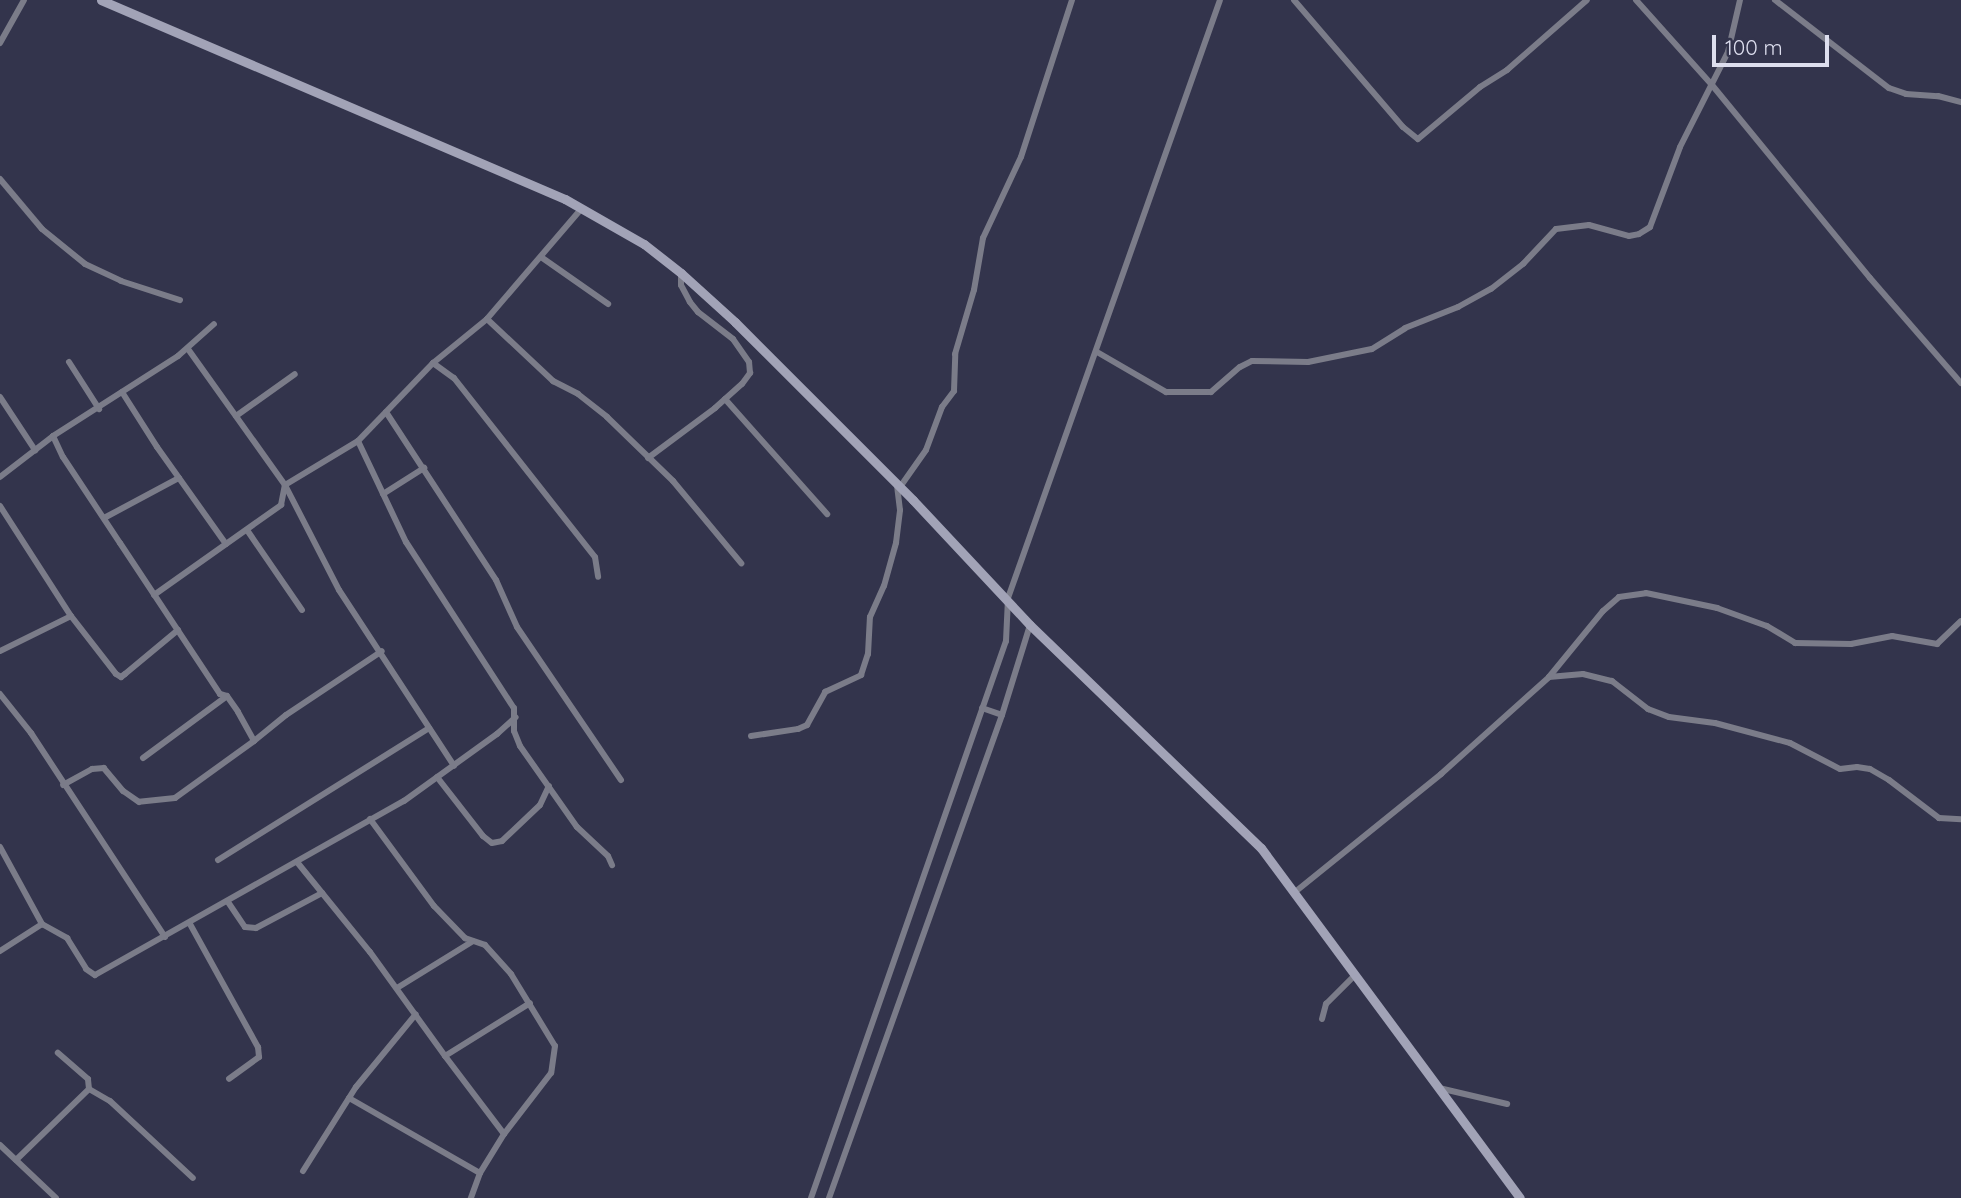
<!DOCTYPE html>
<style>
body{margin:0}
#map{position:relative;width:1961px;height:1198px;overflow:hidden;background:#33344c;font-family:Quicksand,sans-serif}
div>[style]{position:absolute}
.minor>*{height:6px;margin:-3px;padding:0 3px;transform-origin:3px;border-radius:3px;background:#7b7c89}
.secondary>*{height:9px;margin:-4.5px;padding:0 4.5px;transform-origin:4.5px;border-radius:4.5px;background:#a2a3b7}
span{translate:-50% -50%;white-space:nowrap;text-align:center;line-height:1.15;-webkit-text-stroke:5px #33344c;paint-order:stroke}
.scale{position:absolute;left:1712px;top:35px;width:117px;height:32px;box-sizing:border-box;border:4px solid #dddeee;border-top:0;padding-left:9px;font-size:21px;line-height:24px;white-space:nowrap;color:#dddeee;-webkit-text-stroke:5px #33344c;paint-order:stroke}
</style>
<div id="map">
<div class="minor">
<div style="left:1294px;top:0;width:167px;rotate:49.4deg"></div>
<div style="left:1403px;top:127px;width:19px;rotate:39deg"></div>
<div style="left:1418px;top:139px;width:81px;rotate:-40deg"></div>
<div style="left:1480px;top:87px;width:32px;rotate:-32deg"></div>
<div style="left:1507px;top:70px;width:106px;rotate:-41.2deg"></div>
<div style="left:1636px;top:0;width:114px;rotate:48.2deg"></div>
<div style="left:1712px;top:85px;width:249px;rotate:50.7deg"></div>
<div style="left:1870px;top:278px;width:139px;rotate:49.1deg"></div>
<div style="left:1775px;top:0;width:144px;rotate:37.7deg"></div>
<div style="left:1889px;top:88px;width:18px;rotate:19deg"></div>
<div style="left:1906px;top:94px;width:32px;rotate:4deg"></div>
<div style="left:1938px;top:96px;width:24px;rotate:15deg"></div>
<div style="left:0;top:43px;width:49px;rotate:-60.8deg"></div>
<div style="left:0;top:179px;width:65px;rotate:50deg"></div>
<div style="left:42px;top:229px;width:55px;rotate:39.1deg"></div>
<div style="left:85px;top:264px;width:40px;rotate:25deg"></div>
<div style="left:121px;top:281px;width:62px;rotate:17.9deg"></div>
<div style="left:582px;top:208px;width:146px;rotate:130.6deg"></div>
<div style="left:487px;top:319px;width:70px;rotate:140.8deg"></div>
<div style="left:433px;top:363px;width:108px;rotate:133.9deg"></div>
<div style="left:358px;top:441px;width:112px;rotate:64.6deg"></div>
<div style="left:406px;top:542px;width:198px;rotate:57deg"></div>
<div style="left:514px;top:708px;width:23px;rotate:90deg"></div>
<div style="left:514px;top:731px;width:16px;rotate:68deg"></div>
<div style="left:520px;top:746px;width:99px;rotate:54.9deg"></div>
<div style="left:577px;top:827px;width:42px;rotate:43.1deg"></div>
<div style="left:608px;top:856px;width:10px;rotate:66deg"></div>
<div style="left:541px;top:257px;width:82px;rotate:35deg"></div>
<div style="left:487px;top:319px;width:91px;rotate:43.2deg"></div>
<div style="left:553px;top:381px;width:28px;rotate:27deg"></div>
<div style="left:578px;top:394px;width:37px;rotate:38deg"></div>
<div style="left:607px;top:417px;width:92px;rotate:44.1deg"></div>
<div style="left:673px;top:481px;width:107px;rotate:50.3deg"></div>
<div style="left:188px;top:349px;width:167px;rotate:54.5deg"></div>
<div style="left:285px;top:485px;width:118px;rotate:62.8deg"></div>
<div style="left:339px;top:590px;width:210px;rotate:56.8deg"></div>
<div style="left:1097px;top:352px;width:80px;rotate:30.1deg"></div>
<div style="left:1166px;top:392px;width:45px"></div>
<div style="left:1211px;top:392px;width:38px;rotate:-41deg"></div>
<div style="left:1240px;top:367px;width:13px;rotate:-27deg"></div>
<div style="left:1252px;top:361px;width:56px;rotate:1deg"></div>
<div style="left:1308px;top:362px;width:65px;rotate:-11.5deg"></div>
<div style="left:1372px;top:349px;width:39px;rotate:-32deg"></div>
<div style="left:1405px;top:328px;width:57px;rotate:-21.6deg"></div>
<div style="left:1458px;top:307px;width:38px;rotate:-29deg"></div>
<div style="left:1491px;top:289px;width:41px;rotate:-38deg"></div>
<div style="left:1523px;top:264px;width:48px;rotate:-46.7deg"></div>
<div style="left:1556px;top:229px;width:33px;rotate:-7deg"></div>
<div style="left:1589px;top:225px;width:41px;rotate:15.4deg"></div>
<div style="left:1629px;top:236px;width:10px;rotate:-11deg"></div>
<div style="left:1639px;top:234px;width:13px;rotate:-32deg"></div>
<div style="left:1650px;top:227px;width:85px;rotate:-69.4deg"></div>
<div style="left:1680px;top:147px;width:106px;rotate:-63.2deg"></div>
<div style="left:1728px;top:52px;width:53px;rotate:-77deg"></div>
<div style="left:69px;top:362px;width:56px;rotate:57.4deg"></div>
<div style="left:433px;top:363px;width:26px;rotate:36deg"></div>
<div style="left:454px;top:378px;width:228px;rotate:51.8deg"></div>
<div style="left:595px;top:557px;width:20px;rotate:81deg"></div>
<div style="left:122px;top:392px;width:65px;rotate:57.5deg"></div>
<div style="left:157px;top:447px;width:119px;rotate:54.6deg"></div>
<div style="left:0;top:397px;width:64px;rotate:56.6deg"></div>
<div style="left:725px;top:399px;width:154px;rotate:48.4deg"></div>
<div style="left:386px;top:412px;width:201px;rotate:56.8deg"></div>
<div style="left:496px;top:580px;width:51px;rotate:65.9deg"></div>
<div style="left:517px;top:627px;width:185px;rotate:55.8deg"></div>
<div style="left:236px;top:416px;width:72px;rotate:-35.4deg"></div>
<div style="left:53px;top:436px;width:23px;rotate:65deg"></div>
<div style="left:63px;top:457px;width:103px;rotate:56.5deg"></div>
<div style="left:120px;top:543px;width:181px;rotate:56.5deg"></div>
<div style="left:220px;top:694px;width:7px;rotate:16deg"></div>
<div style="left:227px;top:696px;width:19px;rotate:55deg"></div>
<div style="left:238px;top:712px;width:33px;rotate:61deg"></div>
<div style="left:254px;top:741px;width:97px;rotate:144.2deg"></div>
<div style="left:175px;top:798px;width:36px;rotate:174deg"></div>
<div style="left:139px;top:802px;width:19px;rotate:-145deg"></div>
<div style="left:123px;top:791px;width:30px;rotate:-130deg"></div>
<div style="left:104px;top:768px;width:12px;rotate:175deg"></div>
<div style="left:92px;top:769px;width:33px;rotate:151deg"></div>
<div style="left:648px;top:458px;width:84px;rotate:-36.7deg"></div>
<div style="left:715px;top:408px;width:36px;rotate:-42deg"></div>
<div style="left:742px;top:384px;width:14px;rotate:-54deg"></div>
<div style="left:750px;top:373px;width:11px;rotate:-95deg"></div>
<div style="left:749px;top:362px;width:28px;rotate:-125deg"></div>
<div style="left:733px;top:339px;width:44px;rotate:-142.4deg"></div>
<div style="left:698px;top:312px;width:13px;rotate:-129deg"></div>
<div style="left:690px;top:302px;width:19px;rotate:-118deg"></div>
<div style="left:681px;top:285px;width:12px;rotate:-90deg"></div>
<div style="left:0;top:477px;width:67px;rotate:-37.7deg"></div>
<div style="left:53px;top:436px;width:148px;rotate:-32.6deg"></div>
<div style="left:178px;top:356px;width:48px;rotate:-41.6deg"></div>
<div style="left:900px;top:487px;width:45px;rotate:-54.9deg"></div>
<div style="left:926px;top:450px;width:46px;rotate:-69.6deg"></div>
<div style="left:942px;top:407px;width:20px;rotate:-53deg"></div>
<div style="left:954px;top:391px;width:37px;rotate:-88deg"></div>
<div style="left:955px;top:354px;width:67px;rotate:-73.5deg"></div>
<div style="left:974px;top:290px;width:53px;rotate:-80.2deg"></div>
<div style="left:983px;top:238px;width:89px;rotate:-64.9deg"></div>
<div style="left:1021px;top:157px;width:165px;rotate:-72deg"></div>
<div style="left:383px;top:494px;width:49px;rotate:-32.4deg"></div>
<div style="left:0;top:506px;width:131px;rotate:57.2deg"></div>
<div style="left:71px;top:616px;width:73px;rotate:52.2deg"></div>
<div style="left:116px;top:674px;width:6px;rotate:31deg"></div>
<div style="left:121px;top:677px;width:5px;rotate:-37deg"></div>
<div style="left:125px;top:674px;width:69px;rotate:-39.7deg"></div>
<div style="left:104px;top:518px;width:85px;rotate:-28.1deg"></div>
<div style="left:247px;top:530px;width:97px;rotate:55.5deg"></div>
<div style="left:154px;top:595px;width:156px;rotate:-35.3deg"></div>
<div style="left:281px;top:505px;width:20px;rotate:-79deg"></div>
<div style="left:285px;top:485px;width:85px;rotate:-31.1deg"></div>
<div style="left:0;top:651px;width:79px;rotate:-26.2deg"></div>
<div style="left:1549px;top:677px;width:34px;rotate:-5deg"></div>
<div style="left:1583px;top:674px;width:30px;rotate:14deg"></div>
<div style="left:1612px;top:681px;width:46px;rotate:37.9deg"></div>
<div style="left:1648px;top:709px;width:22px;rotate:21deg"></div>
<div style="left:1669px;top:717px;width:46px;rotate:7.4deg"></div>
<div style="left:1715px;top:723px;width:78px;rotate:14.9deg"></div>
<div style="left:1790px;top:743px;width:56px;rotate:27.5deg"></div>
<div style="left:1840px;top:769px;width:17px;rotate:-7deg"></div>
<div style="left:1857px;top:767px;width:13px;rotate:9deg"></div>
<div style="left:1870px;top:769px;width:22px;rotate:30deg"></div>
<div style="left:1889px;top:780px;width:63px;rotate:37.2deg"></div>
<div style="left:1939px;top:818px;width:22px;rotate:3deg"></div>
<div style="left:0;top:694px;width:50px;rotate:51.5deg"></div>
<div style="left:31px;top:733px;width:244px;rotate:56.7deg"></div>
<div style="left:982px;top:708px;width:21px;rotate:19deg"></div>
<div style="left:751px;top:736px;width:48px;rotate:-8.5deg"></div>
<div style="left:798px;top:729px;width:10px;rotate:-24deg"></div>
<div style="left:807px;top:725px;width:38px;rotate:-61deg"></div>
<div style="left:825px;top:692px;width:40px;rotate:-25deg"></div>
<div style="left:861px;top:675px;width:22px;rotate:-72deg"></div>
<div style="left:868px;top:654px;width:37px;rotate:-87deg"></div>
<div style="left:870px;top:617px;width:34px;rotate:-66deg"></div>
<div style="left:884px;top:586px;width:45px;rotate:-74.4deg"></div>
<div style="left:896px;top:543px;width:33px;rotate:-83deg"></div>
<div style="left:900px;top:510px;width:26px;rotate:-97deg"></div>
<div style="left:254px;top:741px;width:41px;rotate:-39.1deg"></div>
<div style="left:286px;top:715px;width:115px;rotate:-33.7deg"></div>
<div style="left:143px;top:758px;width:104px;rotate:-36.4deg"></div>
<div style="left:437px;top:777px;width:75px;rotate:52.1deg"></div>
<div style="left:483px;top:836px;width:11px;rotate:38deg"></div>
<div style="left:492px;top:843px;width:10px;rotate:-11deg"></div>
<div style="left:502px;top:841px;width:52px;rotate:-43.5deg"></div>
<div style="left:540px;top:805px;width:21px;rotate:-65deg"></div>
<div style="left:370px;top:819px;width:108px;rotate:53.7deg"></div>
<div style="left:434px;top:906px;width:45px;rotate:45.9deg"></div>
<div style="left:465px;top:938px;width:21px;rotate:19deg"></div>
<div style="left:485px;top:945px;width:39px;rotate:48deg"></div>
<div style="left:511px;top:974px;width:84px;rotate:58.6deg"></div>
<div style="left:555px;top:1046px;width:27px;rotate:98deg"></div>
<div style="left:551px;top:1073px;width:77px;rotate:127.6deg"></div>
<div style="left:504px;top:1134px;width:46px;rotate:121.6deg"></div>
<div style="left:480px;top:1173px;width:27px;rotate:110deg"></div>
<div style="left:0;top:847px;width:88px;rotate:61.4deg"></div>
<div style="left:218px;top:860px;width:249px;rotate:-32deg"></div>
<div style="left:297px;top:862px;width:116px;rotate:51deg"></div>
<div style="left:370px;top:952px;width:128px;rotate:54.2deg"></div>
<div style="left:445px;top:1056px;width:100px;rotate:-31.9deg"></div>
<div style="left:1295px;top:892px;width:188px;rotate:-38.9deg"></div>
<div style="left:1441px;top:774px;width:145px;rotate:-41.9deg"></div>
<div style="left:1549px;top:677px;width:85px;rotate:-50.7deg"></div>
<div style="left:1603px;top:611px;width:21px;rotate:-41deg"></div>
<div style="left:1619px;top:597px;width:27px;rotate:-8deg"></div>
<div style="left:1646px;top:593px;width:73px;rotate:11.9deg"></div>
<div style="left:1717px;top:608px;width:53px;rotate:19.8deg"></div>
<div style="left:1767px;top:626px;width:33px;rotate:31deg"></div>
<div style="left:1795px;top:643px;width:56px;rotate:1deg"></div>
<div style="left:1851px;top:644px;width:42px;rotate:-11deg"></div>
<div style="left:1892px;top:636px;width:46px;rotate:10.1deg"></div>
<div style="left:1937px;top:644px;width:33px;rotate:-44deg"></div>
<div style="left:228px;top:902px;width:30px;rotate:56deg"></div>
<div style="left:245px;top:927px;width:11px;rotate:5deg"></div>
<div style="left:256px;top:928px;width:75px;rotate:-27.9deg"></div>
<div style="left:190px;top:924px;width:141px;rotate:61.1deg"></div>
<div style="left:258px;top:1047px;width:10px;rotate:84deg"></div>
<div style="left:259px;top:1057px;width:37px;rotate:144deg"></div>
<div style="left:0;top:951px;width:50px;rotate:-32.7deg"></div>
<div style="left:42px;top:924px;width:29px;rotate:29deg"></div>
<div style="left:67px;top:938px;width:36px;rotate:58deg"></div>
<div style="left:86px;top:969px;width:11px;rotate:34deg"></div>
<div style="left:95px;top:975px;width:355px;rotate:-29.4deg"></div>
<div style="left:404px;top:801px;width:115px;rotate:-35.8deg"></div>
<div style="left:497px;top:734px;width:25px;rotate:-42deg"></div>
<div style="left:397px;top:988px;width:89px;rotate:-31.7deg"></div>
<div style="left:1322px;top:1019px;width:16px;rotate:-75deg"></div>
<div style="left:1326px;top:1004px;width:42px;rotate:-45deg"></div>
<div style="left:445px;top:1056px;width:98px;rotate:52.9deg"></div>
<div style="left:1439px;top:1088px;width:70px;rotate:13.2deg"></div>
<div style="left:89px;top:1089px;width:24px;rotate:30deg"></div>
<div style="left:110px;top:1101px;width:113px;rotate:42.9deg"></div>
<div style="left:349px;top:1098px;width:151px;rotate:29.8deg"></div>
<div style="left:0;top:1145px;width:77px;rotate:43.4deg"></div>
<div style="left:16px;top:1160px;width:102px;rotate:-44.2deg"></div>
<div style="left:89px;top:1089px;width:10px;rotate:-96deg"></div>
<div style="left:88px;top:1079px;width:40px;rotate:-139deg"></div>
<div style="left:303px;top:1171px;width:99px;rotate:-57.8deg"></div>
<div style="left:356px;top:1087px;width:94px;rotate:-50.6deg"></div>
<div style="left:811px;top:1198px;width:590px;rotate:-70.71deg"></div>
<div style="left:1006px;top:641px;width:43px;rotate:-87.3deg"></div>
<div style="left:1008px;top:598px;width:634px;rotate:-70.48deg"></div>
<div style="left:829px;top:1198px;width:513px;rotate:-70.29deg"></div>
<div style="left:1002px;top:715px;width:94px;rotate:-72.7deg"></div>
</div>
<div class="secondary">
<div style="left:101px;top:0;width:505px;rotate:23.21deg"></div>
<div style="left:565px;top:199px;width:91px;rotate:29.7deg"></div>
<div style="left:644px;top:244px;width:47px;rotate:38.1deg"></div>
<div style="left:681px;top:273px;width:73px;rotate:42.2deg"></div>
<div style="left:735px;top:322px;width:252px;rotate:45deg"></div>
<div style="left:913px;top:500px;width:171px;rotate:46.9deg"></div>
<div style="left:1030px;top:625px;width:321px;rotate:44deg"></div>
<div style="left:1261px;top:848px;width:435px;rotate:53.5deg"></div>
</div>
<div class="scale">100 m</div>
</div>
